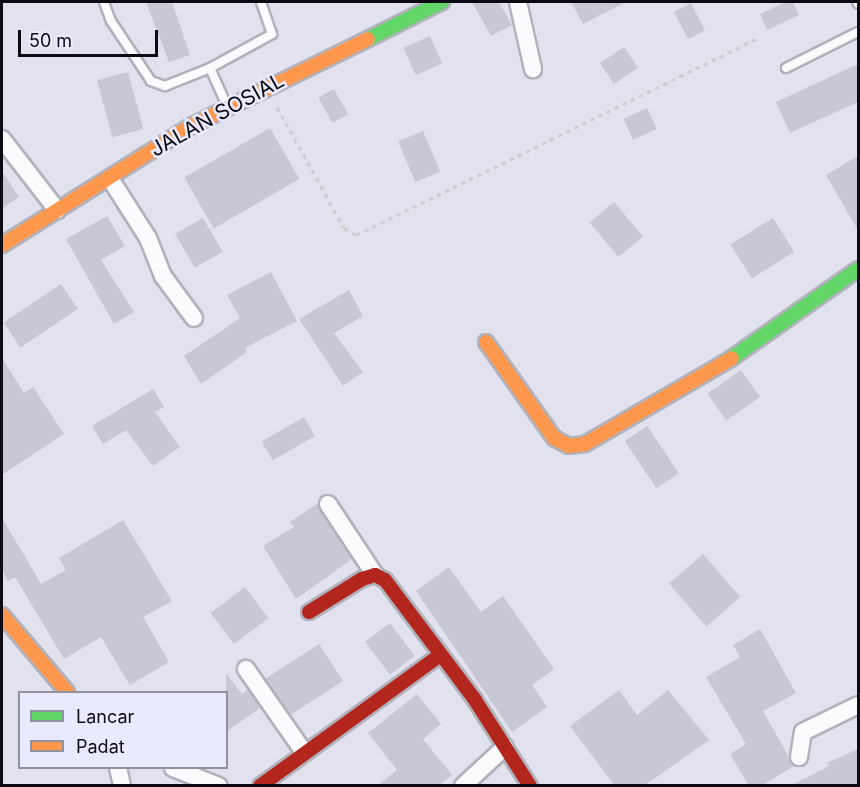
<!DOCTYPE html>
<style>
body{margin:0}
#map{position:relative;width:860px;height:787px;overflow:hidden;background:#e2e2ef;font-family:Inter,sans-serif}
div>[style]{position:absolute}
.building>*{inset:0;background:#c8c8d5;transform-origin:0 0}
.path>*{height:3px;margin-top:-1.5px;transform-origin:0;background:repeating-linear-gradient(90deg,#ceced2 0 4.5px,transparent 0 9px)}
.roads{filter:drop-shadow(2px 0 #b2b2bc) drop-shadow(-2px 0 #b2b2bc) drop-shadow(0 2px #b2b2bc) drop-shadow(0 -2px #b2b2bc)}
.lane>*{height:8px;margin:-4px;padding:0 4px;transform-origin:4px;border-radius:4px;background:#fbfbfd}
.street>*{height:16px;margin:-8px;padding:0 8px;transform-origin:8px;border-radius:8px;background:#fbfbfd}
.fast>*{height:14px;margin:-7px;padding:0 7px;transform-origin:7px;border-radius:7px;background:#63d668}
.slow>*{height:14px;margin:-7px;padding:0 7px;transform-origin:7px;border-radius:7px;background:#ff974d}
.jam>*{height:14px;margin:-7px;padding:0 7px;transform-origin:7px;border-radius:7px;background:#b3261e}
span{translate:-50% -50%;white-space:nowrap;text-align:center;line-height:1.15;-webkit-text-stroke:5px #eaeafe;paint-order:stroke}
.street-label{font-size:21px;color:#0c0b13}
.frame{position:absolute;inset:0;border:3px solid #0c0b13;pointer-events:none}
.legend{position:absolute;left:18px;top:691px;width:210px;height:78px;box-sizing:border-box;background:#eaeafe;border:2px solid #9191a0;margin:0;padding:8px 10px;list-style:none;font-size:18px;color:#0c0b13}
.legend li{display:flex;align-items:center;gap:12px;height:30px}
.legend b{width:30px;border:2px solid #9191a0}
.scale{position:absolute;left:18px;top:30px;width:140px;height:27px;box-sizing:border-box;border:3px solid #0c0b13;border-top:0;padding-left:8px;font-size:18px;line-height:21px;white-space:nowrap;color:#0c0b13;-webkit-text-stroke:4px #eaeafe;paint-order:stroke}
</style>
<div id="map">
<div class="building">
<div style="clip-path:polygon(146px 2px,172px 2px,190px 55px,169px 62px)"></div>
<div style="clip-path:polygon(472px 2px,499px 2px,512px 25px,491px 36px)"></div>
<div style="clip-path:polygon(571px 2px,626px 2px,583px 24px)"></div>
<div style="clip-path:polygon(786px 2px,793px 2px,799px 15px,767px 30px,760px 14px)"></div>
<div style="left:691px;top:3px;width:31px;height:19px;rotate:63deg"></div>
<div style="left:430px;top:36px;width:30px;height:29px;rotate:66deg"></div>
<div style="left:624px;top:47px;width:25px;height:29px;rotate:56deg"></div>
<div style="clip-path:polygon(858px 64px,858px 102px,790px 133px,776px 102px)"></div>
<div style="left:128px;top:72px;width:59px;height:32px;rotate:75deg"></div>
<div style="left:334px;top:89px;width:29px;height:18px;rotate:61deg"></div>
<div style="left:647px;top:108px;width:23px;height:26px;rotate:65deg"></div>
<div style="left:270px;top:128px;width:59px;height:99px;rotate:60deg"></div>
<div style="left:423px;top:131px;width:44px;height:27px;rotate:67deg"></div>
<div style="clip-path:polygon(858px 156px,858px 230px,826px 175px)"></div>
<div style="clip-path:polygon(2px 171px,19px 197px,2px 208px)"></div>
<div style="left:614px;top:202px;width:45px;height:32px;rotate:50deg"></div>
<div style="clip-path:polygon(107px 216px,125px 246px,101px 260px,134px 312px,114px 324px,66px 239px)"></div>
<div style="left:203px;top:218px;width:39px;height:32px;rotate:60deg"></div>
<div style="left:773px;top:218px;width:40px;height:50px;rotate:58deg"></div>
<div style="clip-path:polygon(271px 272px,297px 321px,245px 348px,247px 352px,201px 384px,184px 356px,240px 318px,227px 295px)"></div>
<div style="left:61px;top:284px;width:30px;height:69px;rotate:56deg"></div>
<div style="clip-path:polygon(349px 290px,363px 316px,334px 333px,363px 372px,343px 386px,299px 319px)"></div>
<div style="clip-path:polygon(2px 358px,24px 393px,33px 387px,64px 434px,2px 475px)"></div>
<div style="left:741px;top:370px;width:33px;height:41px;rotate:55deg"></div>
<div style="clip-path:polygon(153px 389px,164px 407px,155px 412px,180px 447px,153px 466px,126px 430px,103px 444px,92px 426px)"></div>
<div style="left:304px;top:417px;width:22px;height:49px;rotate:60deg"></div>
<div style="left:647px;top:426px;width:57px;height:27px;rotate:56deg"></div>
<div style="clip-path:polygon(318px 503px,352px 559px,296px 599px,263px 546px,294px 527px,290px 522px)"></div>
<div style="clip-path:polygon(2px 518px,41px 584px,66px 570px,59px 558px,123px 520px,172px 601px,143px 617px,169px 662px,130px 685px,101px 637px,64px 659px,15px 577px,8px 581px,2px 570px)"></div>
<div style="left:703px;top:554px;width:57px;height:45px;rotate:49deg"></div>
<div style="clip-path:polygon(449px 567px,481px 612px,503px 596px,554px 669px,532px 685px,547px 707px,512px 732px,416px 591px)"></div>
<div style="left:245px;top:587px;width:39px;height:43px;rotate:53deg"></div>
<div style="left:390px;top:623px;width:41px;height:31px;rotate:53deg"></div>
<div style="clip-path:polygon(760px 629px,796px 693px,763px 711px,794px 766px,761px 786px,749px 786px,730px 754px,746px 744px,706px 677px,740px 657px,733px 645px)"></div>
<div style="left:319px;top:644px;width:44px;height:64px;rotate:57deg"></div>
<div style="clip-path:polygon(226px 673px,242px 694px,248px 690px,260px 708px,226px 732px)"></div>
<div style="clip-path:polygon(619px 690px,637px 715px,668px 690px,709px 740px,644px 786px,615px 786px,570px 726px)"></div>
<div style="clip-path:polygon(417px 694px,441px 724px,423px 739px,452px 775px,438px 786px,377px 786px,397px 770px,368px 733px)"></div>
<div style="clip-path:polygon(858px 749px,858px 786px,790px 786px,829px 766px,827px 763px)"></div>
</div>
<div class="path">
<div style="left:277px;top:107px;width:138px;rotate:61deg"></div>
<div style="left:344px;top:228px;width:14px;rotate:30deg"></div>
<div style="left:356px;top:235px;width:448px;rotate:-26.1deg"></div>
</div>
<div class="roads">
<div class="lane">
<div style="left:104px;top:2px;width:20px;rotate:70deg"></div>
<div style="left:111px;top:21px;width:72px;rotate:56.3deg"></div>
<div style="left:151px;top:81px;width:15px;rotate:20deg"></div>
<div style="left:165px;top:86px;width:48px;rotate:-21.8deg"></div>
<div style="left:210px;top:68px;width:42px;rotate:65.9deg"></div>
<div style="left:857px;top:2px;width:2px;rotate:63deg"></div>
<div style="left:210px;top:68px;width:71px;rotate:-28.7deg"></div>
<div style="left:272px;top:34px;width:34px;rotate:-109deg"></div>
<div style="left:786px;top:68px;width:80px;rotate:-26.6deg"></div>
</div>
<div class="street">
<div style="left:518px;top:2px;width:69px;rotate:77.4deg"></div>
<div style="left:2px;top:139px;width:90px;rotate:52.2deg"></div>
<div style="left:111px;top:180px;width:69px;rotate:57.5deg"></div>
<div style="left:148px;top:238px;width:41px;rotate:68.5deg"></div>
<div style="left:163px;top:276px;width:52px;rotate:53.6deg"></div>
<div style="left:328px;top:504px;width:85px;rotate:56.5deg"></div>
<div style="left:246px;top:669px;width:101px;rotate:55.1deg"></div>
<div style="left:799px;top:757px;width:25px;rotate:-81deg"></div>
<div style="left:803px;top:732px;width:61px;rotate:-26.1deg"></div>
<div style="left:118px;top:768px;width:18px;rotate:77deg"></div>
<div style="left:173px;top:768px;width:49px;rotate:21.4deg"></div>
<div style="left:463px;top:786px;width:57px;rotate:-42.9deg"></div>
</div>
<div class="fast">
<div style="left:368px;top:39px;width:83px;rotate:-26.6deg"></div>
<div style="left:732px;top:358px;width:154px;rotate:-35.2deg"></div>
</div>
<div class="slow">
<div style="left:2px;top:245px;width:223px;rotate:-32.2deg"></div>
<div style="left:191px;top:126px;width:197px;rotate:-26.2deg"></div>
<div style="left:486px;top:342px;width:118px;rotate:54.7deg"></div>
<div style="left:554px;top:438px;width:17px;rotate:28deg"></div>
<div style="left:569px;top:446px;width:16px;rotate:-7deg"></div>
<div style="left:585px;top:444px;width:170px;rotate:-30.3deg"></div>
<div style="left:2px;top:615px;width:101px;rotate:49.8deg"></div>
</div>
<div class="jam">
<div style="left:309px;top:612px;width:62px;rotate:-31.9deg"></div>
<div style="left:362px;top:579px;width:14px;rotate:-17deg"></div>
<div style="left:375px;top:575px;width:11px;rotate:27deg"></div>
<div style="left:385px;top:580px;width:150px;rotate:53.1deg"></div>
<div style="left:475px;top:700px;width:102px;rotate:57.4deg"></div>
<div style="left:260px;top:786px;width:223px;rotate:-36deg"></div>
</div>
</div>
<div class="street-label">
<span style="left:217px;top:115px;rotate:-29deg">JALAN SOSIAL</span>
</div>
<div class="frame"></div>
<ul class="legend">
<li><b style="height:8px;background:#63d668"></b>Lancar</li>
<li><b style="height:8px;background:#ff974d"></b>Padat</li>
</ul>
<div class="scale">50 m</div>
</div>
